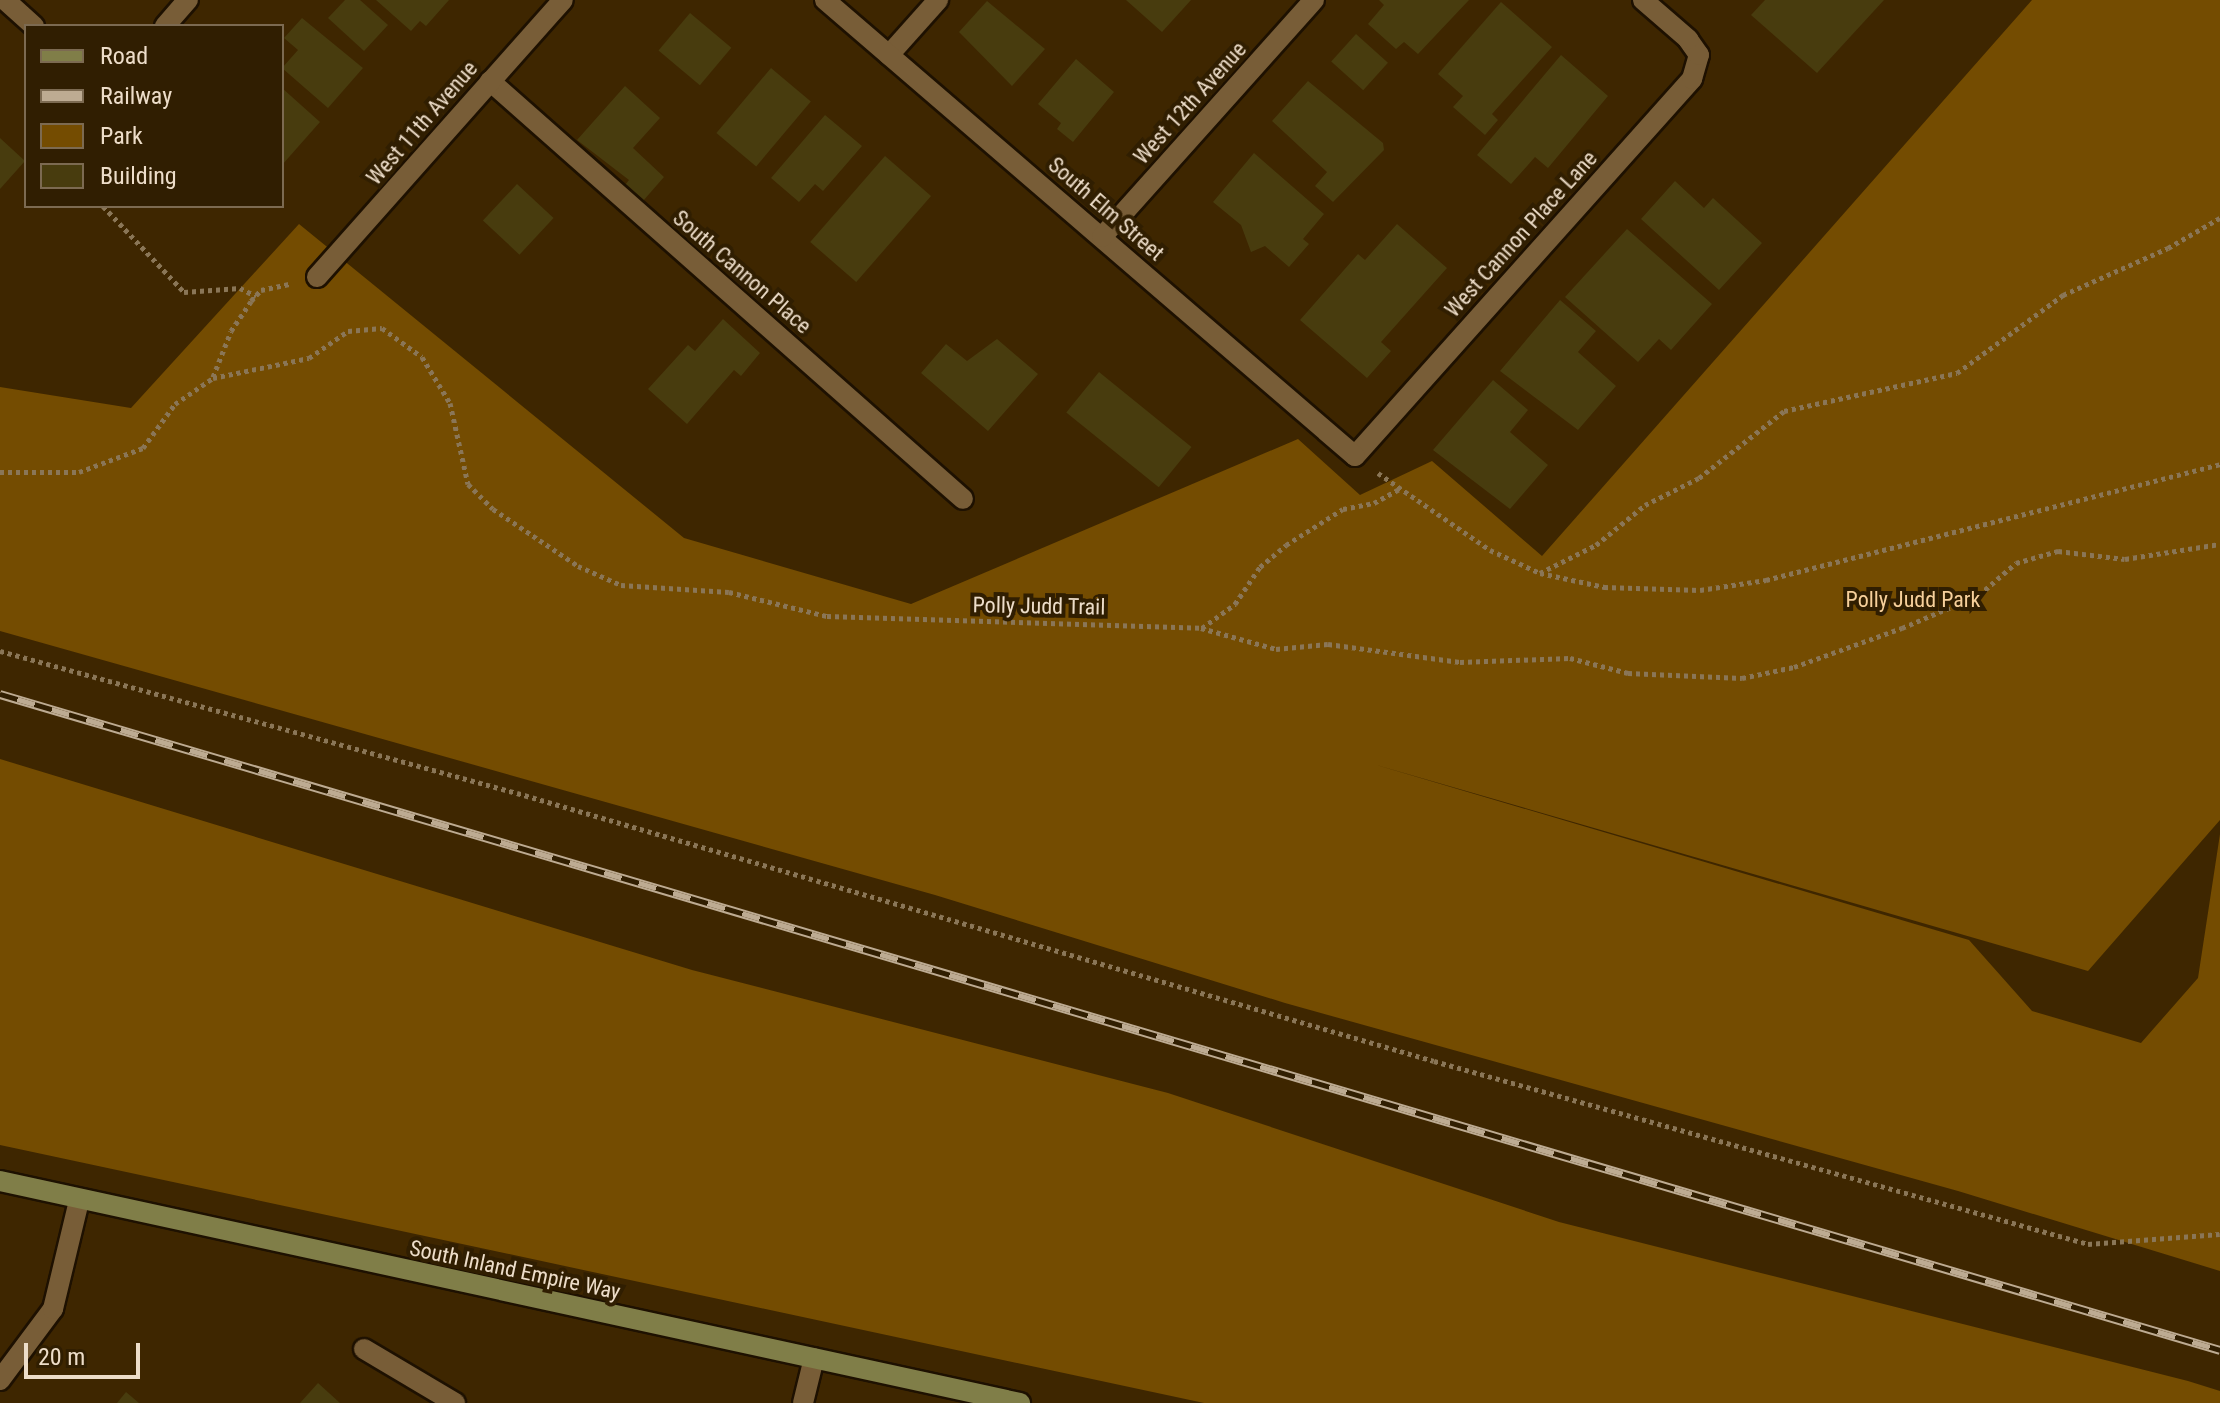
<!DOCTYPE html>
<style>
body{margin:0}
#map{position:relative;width:2220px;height:1403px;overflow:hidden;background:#3e2600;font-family:"Roboto Condensed",sans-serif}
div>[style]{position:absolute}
.green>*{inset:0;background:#744c01}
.building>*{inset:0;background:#483c0e;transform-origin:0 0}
.path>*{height:5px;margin-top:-2.5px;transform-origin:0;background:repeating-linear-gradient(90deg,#8a7657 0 4px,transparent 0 8px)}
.roads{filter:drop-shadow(2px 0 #1e1101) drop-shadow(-2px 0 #1e1101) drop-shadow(0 2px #1e1101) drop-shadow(0 -2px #1e1101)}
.lane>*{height:20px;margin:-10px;padding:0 10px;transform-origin:10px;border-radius:10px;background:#785d37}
.street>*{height:20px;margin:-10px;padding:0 10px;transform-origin:10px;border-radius:10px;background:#785d37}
.secondary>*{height:20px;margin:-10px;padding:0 10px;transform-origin:10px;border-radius:10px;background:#807e48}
.rail>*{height:9px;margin-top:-4.5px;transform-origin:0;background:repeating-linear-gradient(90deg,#301e01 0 18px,#bdab92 0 36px);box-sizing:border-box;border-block:2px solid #bdab92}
span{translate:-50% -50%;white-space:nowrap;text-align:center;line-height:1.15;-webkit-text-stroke:8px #301e01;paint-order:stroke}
.street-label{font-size:22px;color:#edddc9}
.park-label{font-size:22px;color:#f7d09b}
.legend{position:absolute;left:24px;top:24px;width:260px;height:184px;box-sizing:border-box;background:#301e01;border:2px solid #7c6a51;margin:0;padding:10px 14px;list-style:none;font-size:24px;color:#edddc9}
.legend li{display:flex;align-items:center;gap:16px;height:40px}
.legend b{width:40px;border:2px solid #7c6a51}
.scale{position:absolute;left:24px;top:1343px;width:116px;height:36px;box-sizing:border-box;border:4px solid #edddc9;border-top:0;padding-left:10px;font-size:24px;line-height:28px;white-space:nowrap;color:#edddc9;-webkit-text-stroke:6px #301e01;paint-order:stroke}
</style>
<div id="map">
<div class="green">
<div style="clip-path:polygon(2032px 0,2220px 0,2220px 820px,2088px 971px,1373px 764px,1969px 940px,2032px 1011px,2141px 1043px,2198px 978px,2220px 834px,2220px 1271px,1958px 1191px,1285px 1003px,935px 895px,0 631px,0 387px,131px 408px,299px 224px,684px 538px,911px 604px,1298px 439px,1360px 495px,1432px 461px,1542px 556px)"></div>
<div style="clip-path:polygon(0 759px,692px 970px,1168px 1093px,1559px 1222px,2188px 1381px,2220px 1391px,2220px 1403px,1204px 1403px,0 1145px)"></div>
</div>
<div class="building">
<div style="clip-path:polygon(345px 0,360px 0,388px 25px,364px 51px,328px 18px)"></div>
<div style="clip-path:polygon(376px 0,449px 0,426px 26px,420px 21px,411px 31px)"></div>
<div style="clip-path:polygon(1126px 0,1191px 0,1162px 32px)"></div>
<div style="clip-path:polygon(1379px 0,1469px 0,1418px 54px,1404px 42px,1396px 49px,1368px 24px,1384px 5px)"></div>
<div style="clip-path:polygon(1765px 0,1884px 0,1817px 73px,1751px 15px)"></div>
<div style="clip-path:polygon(987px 1px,1045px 49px,1012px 86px,959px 32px)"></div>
<div style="clip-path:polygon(1501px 2px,1552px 47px,1492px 114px,1498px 120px,1485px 135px,1453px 107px,1463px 96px,1438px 74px)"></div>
<div style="left:690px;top:13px;width:54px;height:49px;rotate:40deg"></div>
<div style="clip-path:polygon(302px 18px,363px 68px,328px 108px,282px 68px,298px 50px,284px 38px)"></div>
<div style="left:1356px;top:34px;width:43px;height:37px;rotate:42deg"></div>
<div style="clip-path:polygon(1561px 55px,1608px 96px,1548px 168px,1535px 157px,1511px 184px,1477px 155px)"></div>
<div style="clip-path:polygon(1076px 59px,1114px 92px,1073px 142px,1057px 129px,1061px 123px,1038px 104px)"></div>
<div style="left:771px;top:68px;width:52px;height:85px;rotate:40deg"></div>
<div style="clip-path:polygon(1308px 81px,1383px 143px,1384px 150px,1333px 202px,1315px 186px,1327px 172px,1272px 121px)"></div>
<div style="clip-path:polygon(625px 86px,660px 118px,633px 148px,664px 177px,643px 201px,625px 185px,629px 180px,577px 140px)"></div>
<div style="clip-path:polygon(282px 88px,320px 122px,282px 165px)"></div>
<div style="clip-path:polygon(825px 115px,862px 146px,823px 191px,815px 184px,799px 202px,771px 178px)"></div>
<div style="clip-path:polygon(0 138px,25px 161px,0 189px)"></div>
<div style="clip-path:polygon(1254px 153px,1324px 214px,1303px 239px,1309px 244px,1289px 267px,1265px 246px,1251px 252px,1241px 225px,1213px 202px)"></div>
<div style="left:885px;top:156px;width:61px;height:114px;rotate:41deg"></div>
<div style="clip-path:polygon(1675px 181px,1704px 208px,1713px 198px,1762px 243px,1719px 290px,1641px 219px)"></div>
<div style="left:517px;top:184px;width:50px;height:50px;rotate:43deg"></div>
<div style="clip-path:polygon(1397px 224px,1447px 268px,1381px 342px,1391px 351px,1367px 378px,1300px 320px,1358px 254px,1365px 260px)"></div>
<div style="clip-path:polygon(1627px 229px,1712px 304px,1671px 350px,1659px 339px,1638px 362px,1565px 297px)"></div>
<div style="clip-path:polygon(1560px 300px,1596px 331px,1578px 352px,1616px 386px,1578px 430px,1500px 371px)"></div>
<div style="clip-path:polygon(723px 319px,760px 353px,741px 376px,734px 370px,687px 424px,648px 389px,688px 345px,695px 351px)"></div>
<div style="clip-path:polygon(997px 339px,1038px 374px,988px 431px,921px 373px,946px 344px,967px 361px)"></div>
<div style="left:1099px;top:372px;width:119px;height:52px;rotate:39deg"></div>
<div style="clip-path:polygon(1493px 380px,1528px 410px,1510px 432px,1548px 465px,1510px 509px,1433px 450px)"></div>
<div style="clip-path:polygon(318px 1383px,340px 1403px,300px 1403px)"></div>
<div style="clip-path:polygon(126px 1392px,139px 1403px,117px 1403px)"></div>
</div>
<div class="path">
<div style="left:103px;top:206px;width:118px;rotate:46.7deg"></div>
<div style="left:184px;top:292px;width:56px;rotate:-4.1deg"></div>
<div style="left:240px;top:288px;width:18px;rotate:27deg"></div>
<div style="left:213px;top:377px;width:49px;rotate:-68.6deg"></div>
<div style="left:231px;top:331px;width:36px;rotate:-56deg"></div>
<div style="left:251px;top:301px;width:15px;rotate:-48deg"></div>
<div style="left:261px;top:290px;width:30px;rotate:-12deg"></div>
<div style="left:0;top:472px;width:79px"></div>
<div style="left:79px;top:472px;width:68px;rotate:-20.6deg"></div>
<div style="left:143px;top:448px;width:54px;rotate:-54deg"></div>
<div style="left:175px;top:404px;width:46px;rotate:-34.4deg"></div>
<div style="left:213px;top:378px;width:98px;rotate:-11.8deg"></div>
<div style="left:309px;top:358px;width:47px;rotate:-34.7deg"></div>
<div style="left:348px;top:331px;width:34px;rotate:-5deg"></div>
<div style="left:382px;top:328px;width:49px;rotate:35.9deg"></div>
<div style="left:422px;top:357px;width:54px;rotate:58.7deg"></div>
<div style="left:450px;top:403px;width:83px;rotate:77.5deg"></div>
<div style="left:468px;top:484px;width:35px;rotate:45deg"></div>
<div style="left:493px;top:509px;width:102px;rotate:33.8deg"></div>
<div style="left:578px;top:566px;width:47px;rotate:23.8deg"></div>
<div style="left:621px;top:585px;width:108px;rotate:3.7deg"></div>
<div style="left:729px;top:592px;width:101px;rotate:13.8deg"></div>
<div style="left:827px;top:616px;width:374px;rotate:1.8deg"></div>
<div style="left:1201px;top:628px;width:78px;rotate:15.6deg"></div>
<div style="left:1276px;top:649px;width:52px;rotate:-5.5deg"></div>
<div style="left:1328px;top:644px;width:133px;rotate:7.8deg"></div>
<div style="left:1460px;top:662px;width:110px;rotate:-2.1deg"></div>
<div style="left:1570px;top:658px;width:60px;rotate:14.5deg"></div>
<div style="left:1628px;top:673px;width:114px;rotate:2.5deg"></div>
<div style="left:1742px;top:678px;width:53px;rotate:-11.9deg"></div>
<div style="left:1794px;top:667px;width:115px;rotate:-19.9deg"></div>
<div style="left:1902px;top:628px;width:84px;rotate:-23.2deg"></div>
<div style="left:1979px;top:595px;width:49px;rotate:-40.9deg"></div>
<div style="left:2016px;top:563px;width:44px;rotate:-15.9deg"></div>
<div style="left:2058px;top:551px;width:67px;rotate:6.8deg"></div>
<div style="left:2125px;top:559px;width:96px;rotate:-9deg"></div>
<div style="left:1378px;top:473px;width:136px;rotate:34.5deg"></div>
<div style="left:1490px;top:550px;width:55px;rotate:24.7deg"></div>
<div style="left:1540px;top:573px;width:66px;rotate:12.3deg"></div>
<div style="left:1604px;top:587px;width:96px;rotate:1.8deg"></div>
<div style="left:1700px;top:590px;width:67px;rotate:-8.6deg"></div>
<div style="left:1766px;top:580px;width:469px;rotate:-14.3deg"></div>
<div style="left:1540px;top:573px;width:63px;rotate:-26.6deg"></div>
<div style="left:1596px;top:545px;width:63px;rotate:-39.2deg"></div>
<div style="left:1645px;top:505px;width:60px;rotate:-26.6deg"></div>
<div style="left:1699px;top:478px;width:108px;rotate:-38.2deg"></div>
<div style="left:1784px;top:411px;width:177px;rotate:-12.4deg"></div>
<div style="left:1957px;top:373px;width:132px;rotate:-36.3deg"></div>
<div style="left:2063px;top:295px;width:115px;rotate:-24.1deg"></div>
<div style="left:2168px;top:248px;width:60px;rotate:-30deg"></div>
<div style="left:1202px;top:628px;width:41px;rotate:-36deg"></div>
<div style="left:1235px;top:604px;width:45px;rotate:-56deg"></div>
<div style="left:1260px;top:567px;width:34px;rotate:-40deg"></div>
<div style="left:1286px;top:545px;width:67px;rotate:-32.3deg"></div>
<div style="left:1343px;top:509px;width:32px;rotate:-11deg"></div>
<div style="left:1374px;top:503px;width:29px;rotate:-29deg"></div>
<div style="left:0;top:651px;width:536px;rotate:15.36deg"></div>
<div style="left:517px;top:793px;width:955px;rotate:16.29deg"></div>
<div style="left:1434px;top:1061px;width:679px;rotate:15.63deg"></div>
<div style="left:2088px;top:1244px;width:132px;rotate:-4.3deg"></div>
</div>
<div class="roads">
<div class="lane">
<div style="left:165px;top:26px;width:35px;rotate:-49deg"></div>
<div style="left:889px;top:55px;width:74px;rotate:-48.3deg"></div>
<div style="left:1355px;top:456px;width:506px;rotate:-48.21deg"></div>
<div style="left:1692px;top:79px;width:25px;rotate:-74deg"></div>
<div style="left:1699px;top:55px;width:19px;rotate:-125deg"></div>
</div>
<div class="street">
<div style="left:5px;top:0;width:39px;rotate:42deg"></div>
<div style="left:825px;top:0;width:699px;rotate:40.71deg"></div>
<div style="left:1643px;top:0;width:60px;rotate:40.9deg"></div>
<div style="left:490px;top:81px;width:631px;rotate:41.47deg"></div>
<div style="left:1102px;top:237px;width:318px;rotate:-48.2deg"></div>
<div style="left:317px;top:277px;width:370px;rotate:-48.4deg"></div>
<div style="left:364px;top:1349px;width:106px;rotate:30.7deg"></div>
<div style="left:0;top:1380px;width:89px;rotate:-53.3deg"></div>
<div style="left:53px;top:1309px;width:111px;rotate:-76.5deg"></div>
<div style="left:803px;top:1403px;width:46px;rotate:-76.3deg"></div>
</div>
<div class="secondary">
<div style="left:0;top:1181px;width:1044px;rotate:12.28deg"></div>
</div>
</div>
<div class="rail">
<div style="left:0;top:694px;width:2315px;rotate:16.46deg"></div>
</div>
<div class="street-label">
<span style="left:1190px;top:103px;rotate:-48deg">West 12th Avenue</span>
<span style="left:422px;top:123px;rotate:-49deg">West 11th Avenue</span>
<span style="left:1106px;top:209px;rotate:41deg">South Elm Street</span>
<span style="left:1521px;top:234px;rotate:-48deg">West Cannon Place Lane</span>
<span style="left:742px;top:272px;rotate:41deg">South Cannon Place</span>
<span style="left:1039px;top:606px;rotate:1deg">Polly Judd Trail</span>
<span style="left:515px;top:1270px;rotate:12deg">South Inland Empire Way</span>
</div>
<div class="park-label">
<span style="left:1913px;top:600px">Polly Judd Park</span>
</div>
<ul class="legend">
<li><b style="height:10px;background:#807e48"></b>Road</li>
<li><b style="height:10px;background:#bdab92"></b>Railway</li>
<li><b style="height:22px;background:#744c01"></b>Park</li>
<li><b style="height:22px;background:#483c0e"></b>Building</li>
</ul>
<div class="scale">20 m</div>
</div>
